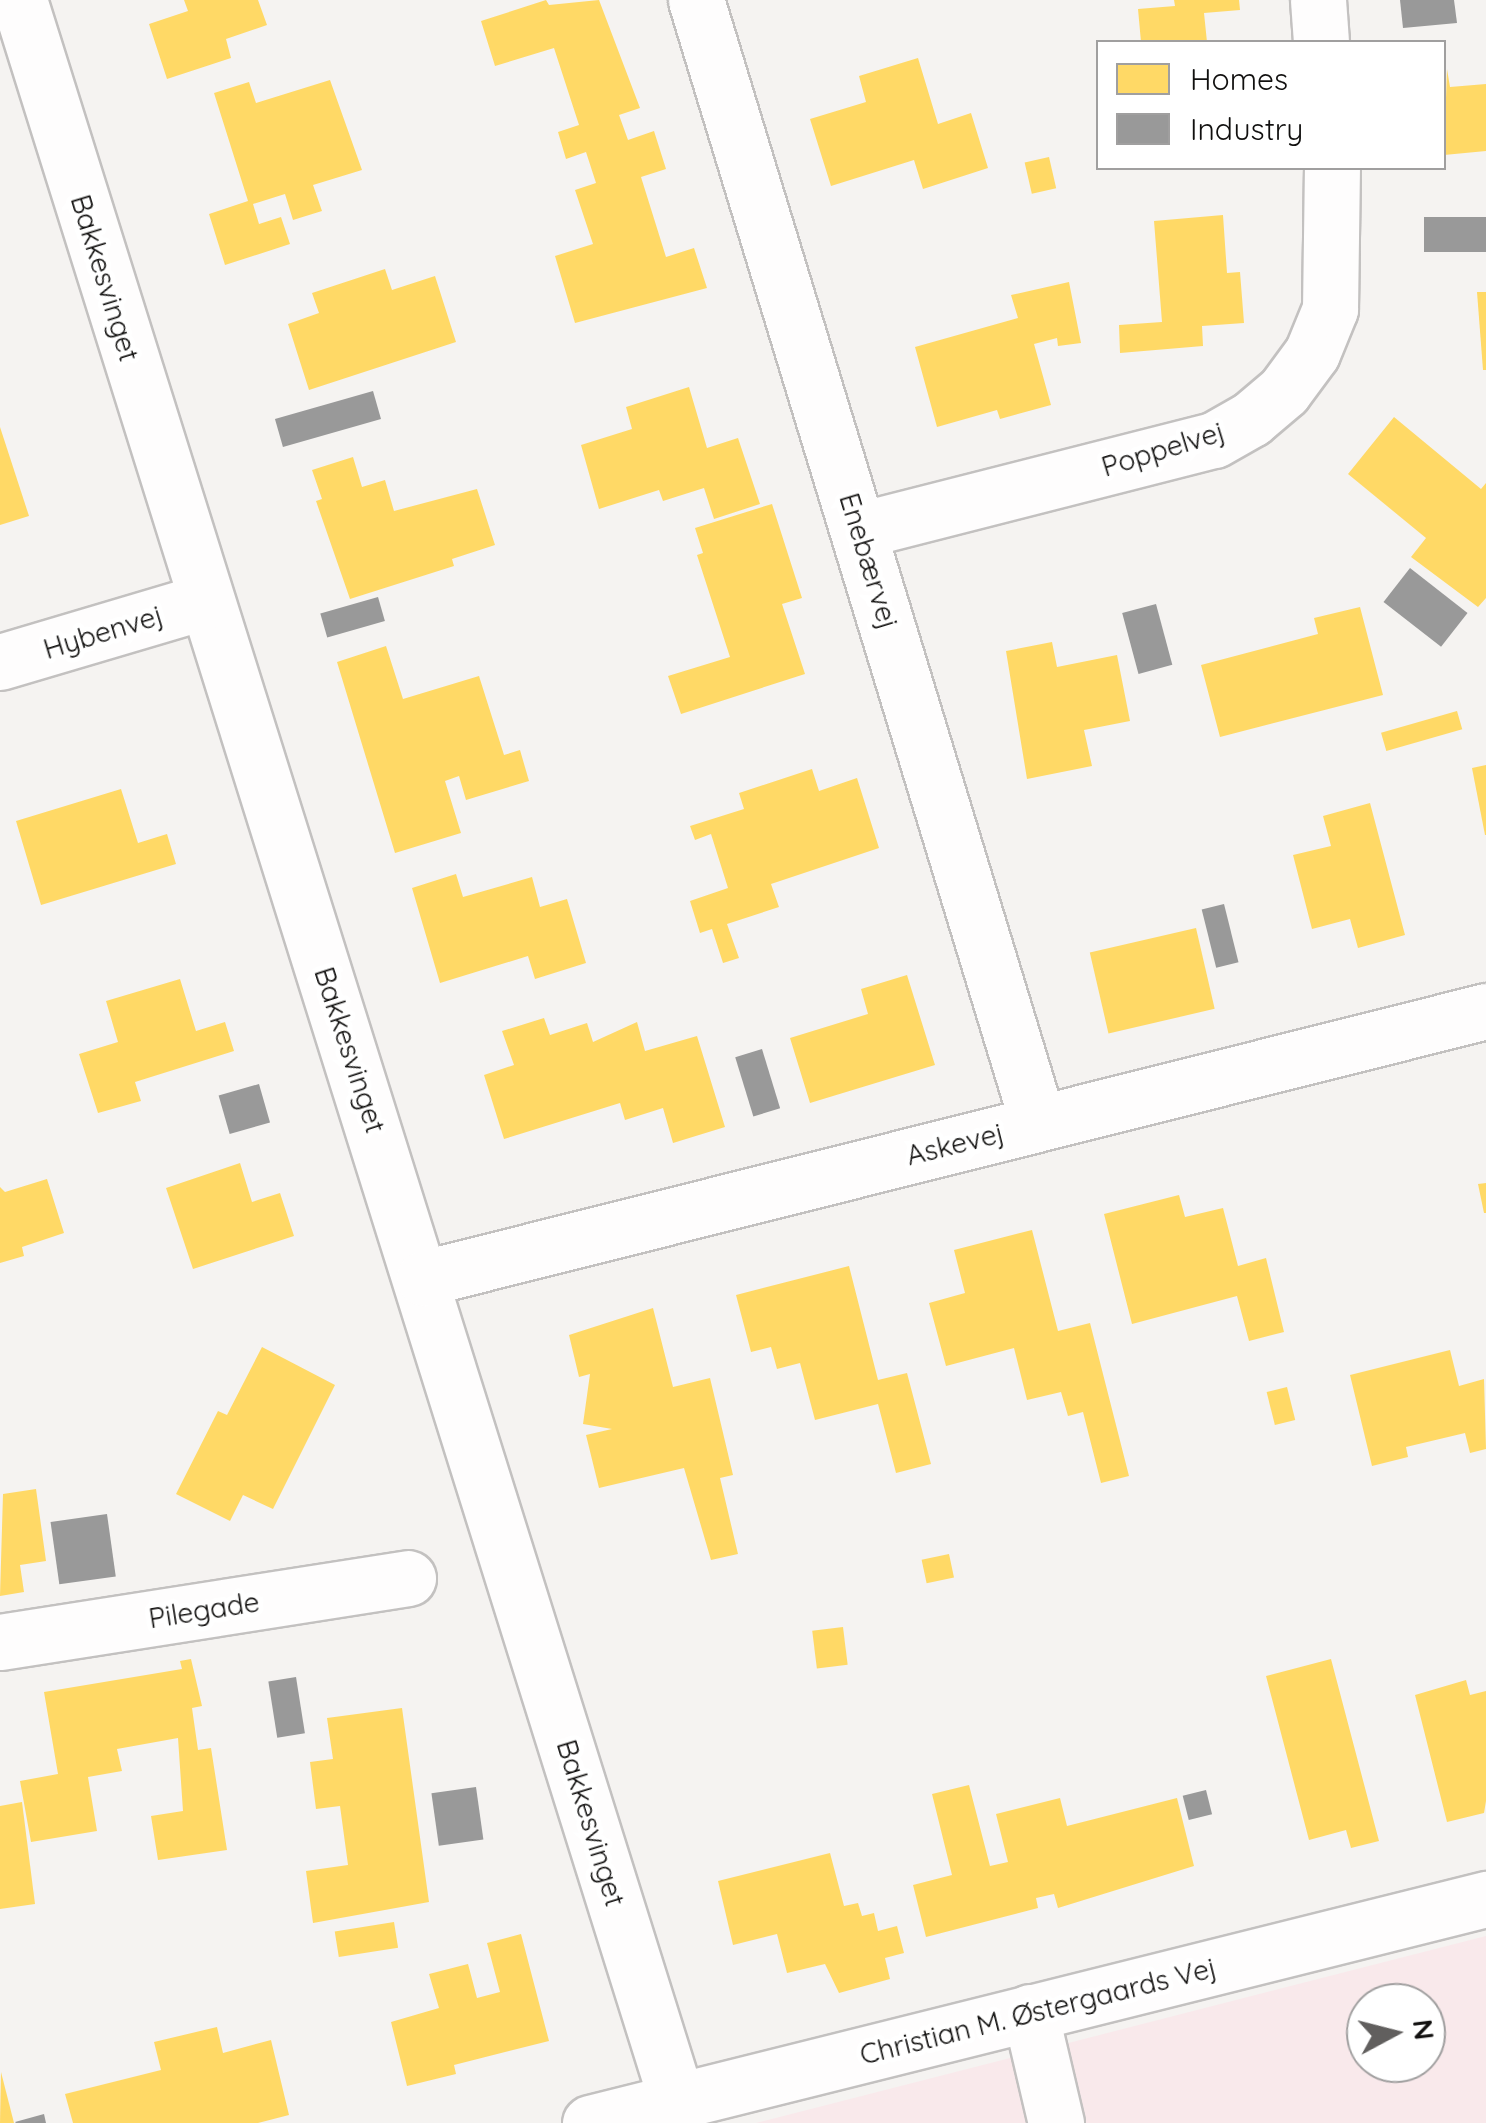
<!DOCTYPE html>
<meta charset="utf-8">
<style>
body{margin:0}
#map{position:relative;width:1486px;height:2123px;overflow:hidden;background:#f5f3f1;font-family:Quicksand,sans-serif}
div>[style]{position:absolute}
.commercial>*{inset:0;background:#f9e9eb}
.homes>*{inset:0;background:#ffd966;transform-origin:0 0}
.industry>*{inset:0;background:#999;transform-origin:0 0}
.roads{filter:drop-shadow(2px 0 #c3c1c0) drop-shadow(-2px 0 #c3c1c0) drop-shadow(0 2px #c3c1c0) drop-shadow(0 -2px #c3c1c0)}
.minor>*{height:55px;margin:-27.5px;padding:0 27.5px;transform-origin:27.5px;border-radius:27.5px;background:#fefdfd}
span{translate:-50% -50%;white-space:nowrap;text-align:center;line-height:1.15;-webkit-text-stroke:10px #fff;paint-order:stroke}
.street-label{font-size:28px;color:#11100f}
.legend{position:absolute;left:1096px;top:40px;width:350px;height:130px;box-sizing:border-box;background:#fff;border:2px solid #a09f9f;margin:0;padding:12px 18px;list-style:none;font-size:30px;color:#11100f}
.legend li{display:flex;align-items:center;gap:20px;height:50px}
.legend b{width:50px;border:2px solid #a09f9f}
.north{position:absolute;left:1346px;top:1983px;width:100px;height:100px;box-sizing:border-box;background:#fff;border:2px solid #a09f9f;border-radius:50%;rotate:83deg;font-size:28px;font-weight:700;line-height:40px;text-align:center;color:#11100f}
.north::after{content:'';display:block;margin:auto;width:35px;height:45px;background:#615f5e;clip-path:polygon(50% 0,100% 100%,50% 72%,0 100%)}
</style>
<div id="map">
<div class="commercial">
<div style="clip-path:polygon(evenodd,1486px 1936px,1486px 2123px,756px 2123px,1486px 1936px,1366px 2003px,1426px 2003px,1426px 2063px,1366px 2063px,1366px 2003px)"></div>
</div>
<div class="homes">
<div style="clip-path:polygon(184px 0,258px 0,267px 25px,226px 39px,231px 58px,167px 79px,149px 24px,188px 11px)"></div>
<div style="clip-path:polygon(546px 0,549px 5px,599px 0,640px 108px,619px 115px,628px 140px,654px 131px,666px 169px,641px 177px,666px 257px,694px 248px,707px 288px,575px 323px,555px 256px,593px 244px,575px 190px,596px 183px,586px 152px,566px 159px,558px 132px,579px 125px,554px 48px,495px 66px,481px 21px)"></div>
<div style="clip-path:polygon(1174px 0,1239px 0,1240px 10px,1204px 13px,1207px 42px,1141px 42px,1138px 9px,1175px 6px)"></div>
<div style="clip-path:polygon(918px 58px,938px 124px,971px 113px,988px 168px,923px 189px,914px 160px,831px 186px,810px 119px,866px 102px,859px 76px)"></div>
<div style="clip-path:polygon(1447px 69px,1450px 87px,1486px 84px,1486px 151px,1444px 155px)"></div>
<div style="clip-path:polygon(330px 80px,362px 170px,313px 185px,322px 211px,293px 220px,285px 194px,253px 204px,259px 224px,281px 217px,290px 244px,225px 265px,209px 214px,248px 201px,214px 93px,249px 82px,256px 103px)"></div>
<div style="left:1049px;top:157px;width:32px;height:25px;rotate:77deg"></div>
<div style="clip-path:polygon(1223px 215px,1227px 273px,1240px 272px,1244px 323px,1202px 326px,1203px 346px,1120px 353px,1119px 325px,1162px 322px,1154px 221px)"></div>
<div style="clip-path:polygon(385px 269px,392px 290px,435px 276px,456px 342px,309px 390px,288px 324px,319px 313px,312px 293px)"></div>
<div style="clip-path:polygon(1069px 282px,1081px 343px,1058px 346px,1057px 338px,1034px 344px,1051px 405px,1000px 419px,997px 410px,937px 427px,915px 347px,1018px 318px,1011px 295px)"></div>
<div style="clip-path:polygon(1477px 292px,1486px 292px,1486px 370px,1483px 370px)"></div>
<div style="clip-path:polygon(689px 387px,707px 448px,738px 438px,760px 504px,714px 519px,704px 488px,663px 501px,659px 490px,599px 509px,581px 445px,632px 429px,626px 407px)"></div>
<div style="clip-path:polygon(1394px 417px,1481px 489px,1486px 483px,1486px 598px,1478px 607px,1411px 557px,1426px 538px,1348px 474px)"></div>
<div style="clip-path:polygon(0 427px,29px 516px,0 525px)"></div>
<div style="clip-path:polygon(353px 457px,362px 487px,385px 480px,394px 511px,477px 489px,495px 545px,452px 559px,454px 566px,350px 599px,316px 501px,322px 499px,312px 470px)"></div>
<div style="clip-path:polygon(772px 504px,802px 598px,782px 604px,805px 674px,681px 714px,668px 676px,730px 657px,697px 555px,703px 553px,695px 528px)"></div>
<div style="clip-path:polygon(1360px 607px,1383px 695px,1220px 737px,1201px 665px,1318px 634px,1314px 618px)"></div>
<div style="clip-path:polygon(1052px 642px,1057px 667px,1117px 655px,1130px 721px,1084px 730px,1092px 766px,1027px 779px,1006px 651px)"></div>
<div style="clip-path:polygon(386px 646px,403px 699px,479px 676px,504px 755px,520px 750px,529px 781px,466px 800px,459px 776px,445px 781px,461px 833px,395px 853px,337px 662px)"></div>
<div style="left:1457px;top:711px;width:19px;height:79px;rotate:74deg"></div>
<div style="clip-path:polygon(1486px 765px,1486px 835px,1485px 835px,1472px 768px)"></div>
<div style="clip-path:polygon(812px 769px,819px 791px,857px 778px,879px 848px,771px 884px,779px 907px,727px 924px,739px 958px,723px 963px,712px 929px,700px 933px,690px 901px,728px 888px,711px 834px,695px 840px,690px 826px,744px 809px,739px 793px)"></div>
<div style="clip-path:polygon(121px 789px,138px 843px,167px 834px,176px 864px,41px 905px,16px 821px)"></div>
<div style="clip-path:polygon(1370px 803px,1405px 935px,1358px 948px,1350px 919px,1312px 929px,1293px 855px,1331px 846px,1323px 816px)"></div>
<div style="clip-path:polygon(456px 874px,463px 897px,532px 877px,540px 907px,567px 899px,586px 963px,535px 979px,528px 956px,440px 983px,412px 888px)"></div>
<div style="left:1196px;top:928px;width:83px;height:109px;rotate:77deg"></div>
<div style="clip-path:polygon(907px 975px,935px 1065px,810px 1103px,790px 1038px,868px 1014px,861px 989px)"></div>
<div style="clip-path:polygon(180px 979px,196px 1031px,225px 1022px,234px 1051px,135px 1082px,141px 1101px,98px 1113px,79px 1054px,118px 1042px,106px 1001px)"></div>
<div style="clip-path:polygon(544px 1018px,550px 1035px,587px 1023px,593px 1042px,637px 1022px,645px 1051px,697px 1036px,725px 1127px,673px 1143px,663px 1108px,625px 1120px,620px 1103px,504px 1139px,484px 1075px,514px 1065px,502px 1031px)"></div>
<div style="clip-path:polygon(240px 1163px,252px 1202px,280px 1193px,294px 1236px,193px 1269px,166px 1188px)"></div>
<div style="clip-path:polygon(47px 1179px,64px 1233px,22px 1247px,24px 1256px,0 1263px,0 1187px,5px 1192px)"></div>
<div style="clip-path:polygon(1486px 1183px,1486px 1213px,1484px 1213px,1478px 1184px)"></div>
<div style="clip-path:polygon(1179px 1195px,1185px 1217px,1223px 1208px,1238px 1266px,1266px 1258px,1284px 1332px,1249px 1341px,1237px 1296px,1132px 1324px,1104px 1214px)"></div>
<div style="clip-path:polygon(1032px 1230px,1058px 1331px,1090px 1323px,1129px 1476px,1101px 1483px,1083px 1412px,1068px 1416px,1061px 1392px,1027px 1400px,1014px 1348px,946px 1366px,929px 1303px,965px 1293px,954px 1250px)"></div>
<div style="clip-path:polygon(849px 1266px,878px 1380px,907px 1373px,931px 1464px,896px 1473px,878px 1404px,815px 1420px,800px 1363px,777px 1369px,771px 1347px,751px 1352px,736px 1295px)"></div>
<div style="clip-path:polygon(653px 1308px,673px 1387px,710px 1378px,733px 1475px,720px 1478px,738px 1554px,711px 1560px,684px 1468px,599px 1488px,586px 1435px,612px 1429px,583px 1424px,590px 1374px,579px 1377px,569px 1335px)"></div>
<div style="clip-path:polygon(262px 1347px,335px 1385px,273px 1509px,243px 1495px,230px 1521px,176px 1494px,218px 1411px,227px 1415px)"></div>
<div style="clip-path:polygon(1450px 1350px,1459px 1386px,1484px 1379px,1486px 1449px,1470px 1453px,1465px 1433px,1406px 1447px,1408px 1457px,1372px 1466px,1350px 1375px)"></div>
<div style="left:1287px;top:1387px;width:34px;height:21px;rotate:76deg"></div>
<div style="clip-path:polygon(36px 1489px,46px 1561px,20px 1565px,24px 1592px,0 1596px,3px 1494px)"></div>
<div style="left:949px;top:1554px;width:24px;height:28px;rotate:78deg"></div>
<div style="left:843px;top:1627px;width:38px;height:31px;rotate:83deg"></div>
<div style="clip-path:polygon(191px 1659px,202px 1706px,192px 1708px,198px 1750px,211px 1748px,227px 1850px,158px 1860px,151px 1816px,183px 1811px,178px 1738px,117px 1749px,122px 1771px,88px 1777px,97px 1831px,31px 1842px,20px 1781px,58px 1774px,44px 1692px,182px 1669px,180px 1661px)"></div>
<div style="clip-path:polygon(1331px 1659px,1379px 1841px,1351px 1848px,1346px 1830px,1309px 1840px,1266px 1676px)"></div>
<div style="clip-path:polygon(1466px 1680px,1470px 1695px,1486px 1691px,1486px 1801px,1484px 1813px,1447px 1822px,1415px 1695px)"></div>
<div style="clip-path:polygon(402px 1708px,429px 1902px,313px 1923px,306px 1871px,348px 1865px,340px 1806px,316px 1809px,310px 1762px,333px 1759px,327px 1718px)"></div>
<div style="clip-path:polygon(969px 1785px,990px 1866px,1008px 1862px,996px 1814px,1060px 1798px,1067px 1826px,1177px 1798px,1194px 1866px,1058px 1908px,1054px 1894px,1036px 1898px,1038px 1908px,926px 1937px,913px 1885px,952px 1875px,932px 1794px)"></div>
<div style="clip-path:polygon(22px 1802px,35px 1904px,0 1909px,0 1806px)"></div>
<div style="clip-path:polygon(830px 1853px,844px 1906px,858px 1903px,862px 1916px,874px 1913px,878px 1931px,897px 1926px,904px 1953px,885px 1958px,890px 1979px,839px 1993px,825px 1964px,787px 1973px,777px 1934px,733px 1945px,718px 1881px)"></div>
<div style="left:394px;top:1922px;width:26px;height:60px;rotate:81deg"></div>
<div style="clip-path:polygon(521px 1934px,549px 2041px,454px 2065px,456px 2074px,407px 2086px,391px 2022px,439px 2008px,429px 1974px,468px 1964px,477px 1998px,500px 1992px,487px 1943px)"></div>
<div style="clip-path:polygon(217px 2027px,223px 2053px,271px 2040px,289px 2115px,258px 2123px,73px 2123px,65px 2094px,161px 2070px,154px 2042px)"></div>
<div style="clip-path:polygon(1px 2072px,14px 2123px,0 2123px)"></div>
</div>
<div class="industry">
<div style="clip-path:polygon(1400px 0,1454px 0,1457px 23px,1403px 28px)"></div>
<div style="left:1486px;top:217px;width:35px;height:62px;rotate:90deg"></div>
<div style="left:373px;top:391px;width:29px;height:102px;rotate:74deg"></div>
<div style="left:1410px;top:568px;width:73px;height:43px;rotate:38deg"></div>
<div style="left:378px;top:597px;width:25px;height:60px;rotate:74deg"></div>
<div style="left:1156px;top:604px;width:63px;height:35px;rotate:75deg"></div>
<div style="left:1224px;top:904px;width:60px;height:23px;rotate:76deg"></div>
<div style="left:762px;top:1049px;width:62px;height:28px;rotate:73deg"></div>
<div style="left:259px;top:1084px;width:40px;height:42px;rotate:74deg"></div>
<div style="left:107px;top:1514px;width:63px;height:57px;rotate:82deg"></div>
<div style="left:296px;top:1677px;width:57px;height:28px;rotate:81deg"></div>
<div style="left:476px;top:1787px;width:53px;height:45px;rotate:82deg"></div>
<div style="left:1206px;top:1790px;width:25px;height:24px;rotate:76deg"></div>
<div style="clip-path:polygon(44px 2114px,46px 2123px,16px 2123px,15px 2122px)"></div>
</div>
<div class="roads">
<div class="minor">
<div style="left:19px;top:0;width:2202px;rotate:72.61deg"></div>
<div style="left:696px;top:0;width:1174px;rotate:73.06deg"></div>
<div style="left:1318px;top:0;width:42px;rotate:85.9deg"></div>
<div style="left:860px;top:530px;width:365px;rotate:-14.3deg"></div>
<div style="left:1214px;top:440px;width:43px;rotate:-29.6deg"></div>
<div style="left:1251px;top:419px;width:43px;rotate:-40.3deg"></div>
<div style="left:1284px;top:391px;width:47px;rotate:-53.6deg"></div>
<div style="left:1312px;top:353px;width:48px;rotate:-67.8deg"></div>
<div style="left:1330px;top:309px;width:141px;rotate:-89.2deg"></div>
<div style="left:0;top:662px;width:215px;rotate:-16.5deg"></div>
<div style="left:424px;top:1278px;width:1095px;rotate:-14.11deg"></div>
<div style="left:0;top:1642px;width:413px;rotate:-8.9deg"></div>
<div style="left:1030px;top:2012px;width:114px;rotate:76.8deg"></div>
<div style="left:590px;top:2123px;width:924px;rotate:-14.04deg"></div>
</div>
</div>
<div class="street-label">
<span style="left:105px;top:278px;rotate:73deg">Bakkesvinget</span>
<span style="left:1163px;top:449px;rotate:-17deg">Poppelvej</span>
<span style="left:869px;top:561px;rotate:73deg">Enebærvej</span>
<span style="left:103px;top:632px;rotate:-17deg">Hybenvej</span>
<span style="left:350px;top:1050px;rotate:72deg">Bakkesvinget</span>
<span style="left:955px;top:1144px;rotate:-14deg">Askevej</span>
<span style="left:204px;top:1610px;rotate:-9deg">Pilegade</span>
<span style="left:591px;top:1823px;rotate:73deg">Bakkesvinget</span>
<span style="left:1038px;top:2011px;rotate:-14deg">Christian M. Østergaards Vej</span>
</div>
<ul class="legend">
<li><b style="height:28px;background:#ffd966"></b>Homes</li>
<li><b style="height:28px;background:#999"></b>Industry</li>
</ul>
<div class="north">N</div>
</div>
